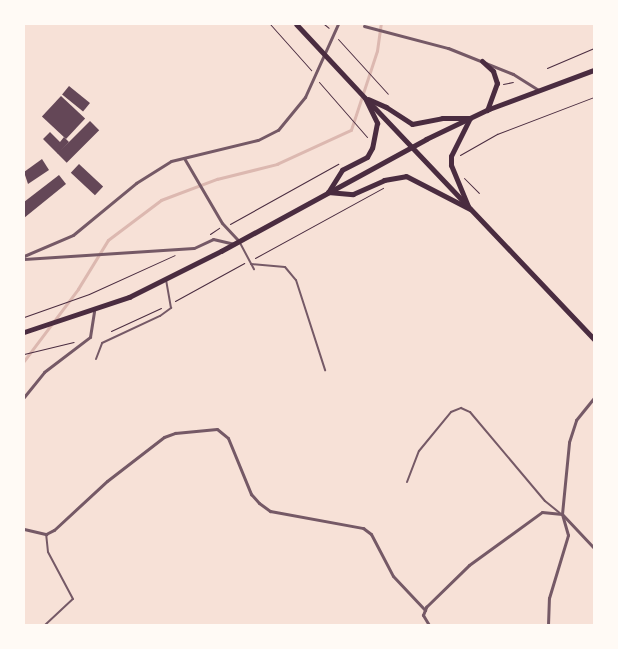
<!DOCTYPE html>
<style>
body{margin:0}
#map{position:relative;width:618px;height:649px;overflow:hidden;background:#f7e1d7;font-family:"PT Sans Narrow",sans-serif}
div>[style]{position:absolute}
.stream>*{height:2.5px;margin:-1.25px;padding:0 1.25px;transform-origin:1.25px;border-radius:1.25px;background:#dcb8b0}
.building>*{inset:0;background:#644757;transform-origin:0 0}
.path>*{height:1px;margin:-0.5px;padding:0 0.5px;transform-origin:0.5px;border-radius:0.5px;background:#4a2c40}
.service>*{height:2px;margin:-1px;padding:0 1px;transform-origin:1px;border-radius:1px;background:#755966}
.minor>*{height:3px;margin:-1.5px;padding:0 1.5px;transform-origin:1.5px;border-radius:1.5px;background:#755966}
.secondary>*{height:5px;margin:-2.5px;padding:0 2.5px;transform-origin:2.5px;border-radius:2.5px;background:#4a2c40}
span{translate:-50% -50%;white-space:nowrap;text-align:center;line-height:1.15;-webkit-text-stroke:4.5px #fffaf5;paint-order:stroke}
.frame{position:absolute;inset:0;border:25px solid #fffaf5;pointer-events:none}
</style>
<div id="map">
<div class="stream">
<div style="left:24px;top:361px;width:90px;rotate:-53.1deg"></div>
<div style="left:78px;top:289px;width:57px;rotate:-58.5deg"></div>
<div style="left:108px;top:240px;width:66px;rotate:-37deg"></div>
<div style="left:161px;top:200px;width:60px;rotate:-20.6deg"></div>
<div style="left:217px;top:179px;width:62px;rotate:-14deg"></div>
<div style="left:277px;top:164px;width:81px;rotate:-24.7deg"></div>
<div style="left:351px;top:130px;width:83px;rotate:-71.8deg"></div>
<div style="left:377px;top:51px;width:27px;rotate:-82deg"></div>
</div>
<div class="building">
<div style="left:69px;top:86px;width:27px;height:11px;rotate:39deg"></div>
<div style="left:61px;top:96px;width:33px;height:28px;rotate:43deg"></div>
<div style="left:90px;top:121px;width:13px;height:46px;rotate:45deg"></div>
<div style="clip-path:polygon(50px 132px,60px 142px,64px 137px,69px 142px,58px 154px,43px 139px)"></div>
<div style="clip-path:polygon(42px 159px,49px 170px,28px 184px,24px 172px)"></div>
<div style="left:79px;top:164px;width:33px;height:12px;rotate:43deg"></div>
<div style="clip-path:polygon(59px 175px,66px 184px,24px 218px,24px 202px)"></div>
</div>
<div class="path">
<div style="left:270px;top:24px;width:62px;rotate:48.3deg"></div>
<div style="left:324px;top:24px;width:6px;rotate:39deg"></div>
<div style="left:338px;top:39px;width:74px;rotate:47.7deg"></div>
<div style="left:547px;top:68px;width:51px;rotate:-23.1deg"></div>
<div style="left:319px;top:82px;width:73px;rotate:48.9deg"></div>
<div style="left:503px;top:84px;width:10px;rotate:-11deg"></div>
<div style="left:460px;top:155px;width:43px;rotate:-29.6deg"></div>
<div style="left:497px;top:134px;width:104px;rotate:-20.9deg"></div>
<div style="left:464px;top:178px;width:21px;rotate:45deg"></div>
<div style="left:230px;top:224px;width:124px;rotate:-29.1deg"></div>
<div style="left:210px;top:234px;width:11px;rotate:-34deg"></div>
<div style="left:255px;top:258px;width:146px;rotate:-28.7deg"></div>
<div style="left:175px;top:301px;width:79px;rotate:-28.8deg"></div>
<div style="left:24px;top:317px;width:69px;rotate:-19.5deg"></div>
<div style="left:89px;top:294px;width:94px;rotate:-24.4deg"></div>
<div style="left:111px;top:331px;width:55px;rotate:-24.7deg"></div>
<div style="left:24px;top:354px;width:51px;rotate:-13.5deg"></div>
</div>
<div class="service">
<div style="left:239px;top:241px;width:32px;rotate:62deg"></div>
<div style="left:251px;top:264px;width:34px;rotate:5deg"></div>
<div style="left:285px;top:267px;width:17px;rotate:50deg"></div>
<div style="left:296px;top:280px;width:95px;rotate:72.1deg"></div>
<div style="left:96px;top:359px;width:17px;rotate:-69deg"></div>
<div style="left:102px;top:343px;width:64px;rotate:-25deg"></div>
<div style="left:160px;top:316px;width:14px;rotate:-36deg"></div>
<div style="left:171px;top:308px;width:29px;rotate:-100deg"></div>
<div style="left:407px;top:482px;width:33px;rotate:-69deg"></div>
<div style="left:419px;top:451px;width:50px;rotate:-50.6deg"></div>
<div style="left:451px;top:412px;width:11px;rotate:-22deg"></div>
<div style="left:461px;top:408px;width:10px;rotate:24deg"></div>
<div style="left:470px;top:412px;width:116px;rotate:49.9deg"></div>
<div style="left:545px;top:501px;width:19px;rotate:39deg"></div>
<div style="left:45px;top:625px;width:38px;rotate:-43deg"></div>
<div style="left:73px;top:599px;width:53px;rotate:-118deg"></div>
<div style="left:48px;top:552px;width:18px;rotate:-96deg"></div>
</div>
<div class="minor">
<div style="left:364px;top:26px;width:87px;rotate:14.7deg"></div>
<div style="left:448px;top:48px;width:70px;rotate:21.8deg"></div>
<div style="left:513px;top:74px;width:31px;rotate:32deg"></div>
<div style="left:184px;top:158px;width:75px;rotate:59.7deg"></div>
<div style="left:222px;top:223px;width:25px;rotate:47deg"></div>
<div style="left:24px;top:256px;width:53px;rotate:-23.2deg"></div>
<div style="left:73px;top:235px;width:82px;rotate:-39.5deg"></div>
<div style="left:136px;top:183px;width:41px;rotate:-32.2deg"></div>
<div style="left:171px;top:161px;width:89px;rotate:-13.6deg"></div>
<div style="left:258px;top:140px;width:22px;rotate:-27deg"></div>
<div style="left:278px;top:130px;width:43px;rotate:-50.7deg"></div>
<div style="left:305px;top:97px;width:80px;rotate:-65.7deg"></div>
<div style="left:24px;top:259px;width:170px;rotate:-3.7deg"></div>
<div style="left:194px;top:248px;width:21px;rotate:-25deg"></div>
<div style="left:213px;top:239px;width:22px;rotate:13deg"></div>
<div style="left:24px;top:397px;width:32px;rotate:-51deg"></div>
<div style="left:44px;top:372px;width:58px;rotate:-37.3deg"></div>
<div style="left:90px;top:337px;width:26px;rotate:-81deg"></div>
<div style="left:24px;top:529px;width:23px;rotate:13deg"></div>
<div style="left:46px;top:534px;width:9px;rotate:-27deg"></div>
<div style="left:54px;top:530px;width:72px;rotate:-42.8deg"></div>
<div style="left:107px;top:481px;width:72px;rotate:-37.7deg"></div>
<div style="left:164px;top:437px;width:12px;rotate:-20deg"></div>
<div style="left:175px;top:433px;width:42px;rotate:-5.4deg"></div>
<div style="left:217px;top:429px;width:14px;rotate:39deg"></div>
<div style="left:228px;top:438px;width:61px;rotate:67.7deg"></div>
<div style="left:251px;top:494px;width:12px;rotate:48deg"></div>
<div style="left:259px;top:503px;width:14px;rotate:36deg"></div>
<div style="left:270px;top:511px;width:95px;rotate:10.4deg"></div>
<div style="left:363px;top:528px;width:10px;rotate:37deg"></div>
<div style="left:371px;top:534px;width:47px;rotate:62.4deg"></div>
<div style="left:393px;top:576px;width:47px;rotate:46.7deg"></div>
<div style="left:429px;top:625px;width:12px;rotate:-121deg"></div>
<div style="left:423px;top:615px;width:9px;rotate:-69deg"></div>
<div style="left:426px;top:607px;width:60px;rotate:-44.3deg"></div>
<div style="left:469px;top:565px;width:90px;rotate:-36deg"></div>
<div style="left:542px;top:512px;width:20px;rotate:6deg"></div>
<div style="left:562px;top:514px;width:47px;rotate:46.7deg"></div>
<div style="left:548px;top:625px;width:27px;rotate:-88deg"></div>
<div style="left:549px;top:598px;width:66px;rotate:-73.2deg"></div>
<div style="left:568px;top:535px;width:22px;rotate:-106deg"></div>
<div style="left:562px;top:514px;width:72px;rotate:-84.4deg"></div>
<div style="left:569px;top:442px;width:23px;rotate:-72deg"></div>
<div style="left:576px;top:420px;width:28px;rotate:-51deg"></div>
</div>
<div class="secondary">
<div style="left:296px;top:24px;width:101px;rotate:47deg"></div>
<div style="left:365px;top:98px;width:28px;rotate:64deg"></div>
<div style="left:377px;top:123px;width:25px;rotate:101deg"></div>
<div style="left:372px;top:148px;width:10px;rotate:119deg"></div>
<div style="left:367px;top:157px;width:28px;rotate:153deg"></div>
<div style="left:342px;top:170px;width:26px;rotate:122deg"></div>
<div style="left:328px;top:192px;width:25px;rotate:5deg"></div>
<div style="left:353px;top:194px;width:34px;rotate:-24deg"></div>
<div style="left:384px;top:180px;width:22px;rotate:-10deg"></div>
<div style="left:406px;top:176px;width:72px;rotate:27.3deg"></div>
<div style="left:482px;top:61px;width:15px;rotate:42deg"></div>
<div style="left:493px;top:71px;width:13px;rotate:72deg"></div>
<div style="left:497px;top:83px;width:29px;rotate:110deg"></div>
<div style="left:368px;top:99px;width:20px;rotate:24deg"></div>
<div style="left:386px;top:107px;width:31px;rotate:33deg"></div>
<div style="left:412px;top:124px;width:31px;rotate:-11deg"></div>
<div style="left:442px;top:118px;width:28px"></div>
<div style="left:470px;top:118px;width:42px;rotate:116.6deg"></div>
<div style="left:451px;top:156px;width:9px;rotate:90deg"></div>
<div style="left:451px;top:165px;width:44px;rotate:67.5deg"></div>
<div style="left:369px;top:102px;width:327px;rotate:46.5deg"></div>
<div style="left:24px;top:332px;width:111px;rotate:-18.4deg"></div>
<div style="left:129px;top:297px;width:103px;rotate:-26.6deg"></div>
<div style="left:221px;top:251px;width:234px;rotate:-28.6deg"></div>
<div style="left:426px;top:139px;width:70px;rotate:-25.5deg"></div>
<div style="left:489px;top:109px;width:112px;rotate:-20.4deg"></div>
</div>
<div class="frame"></div>
</div>
